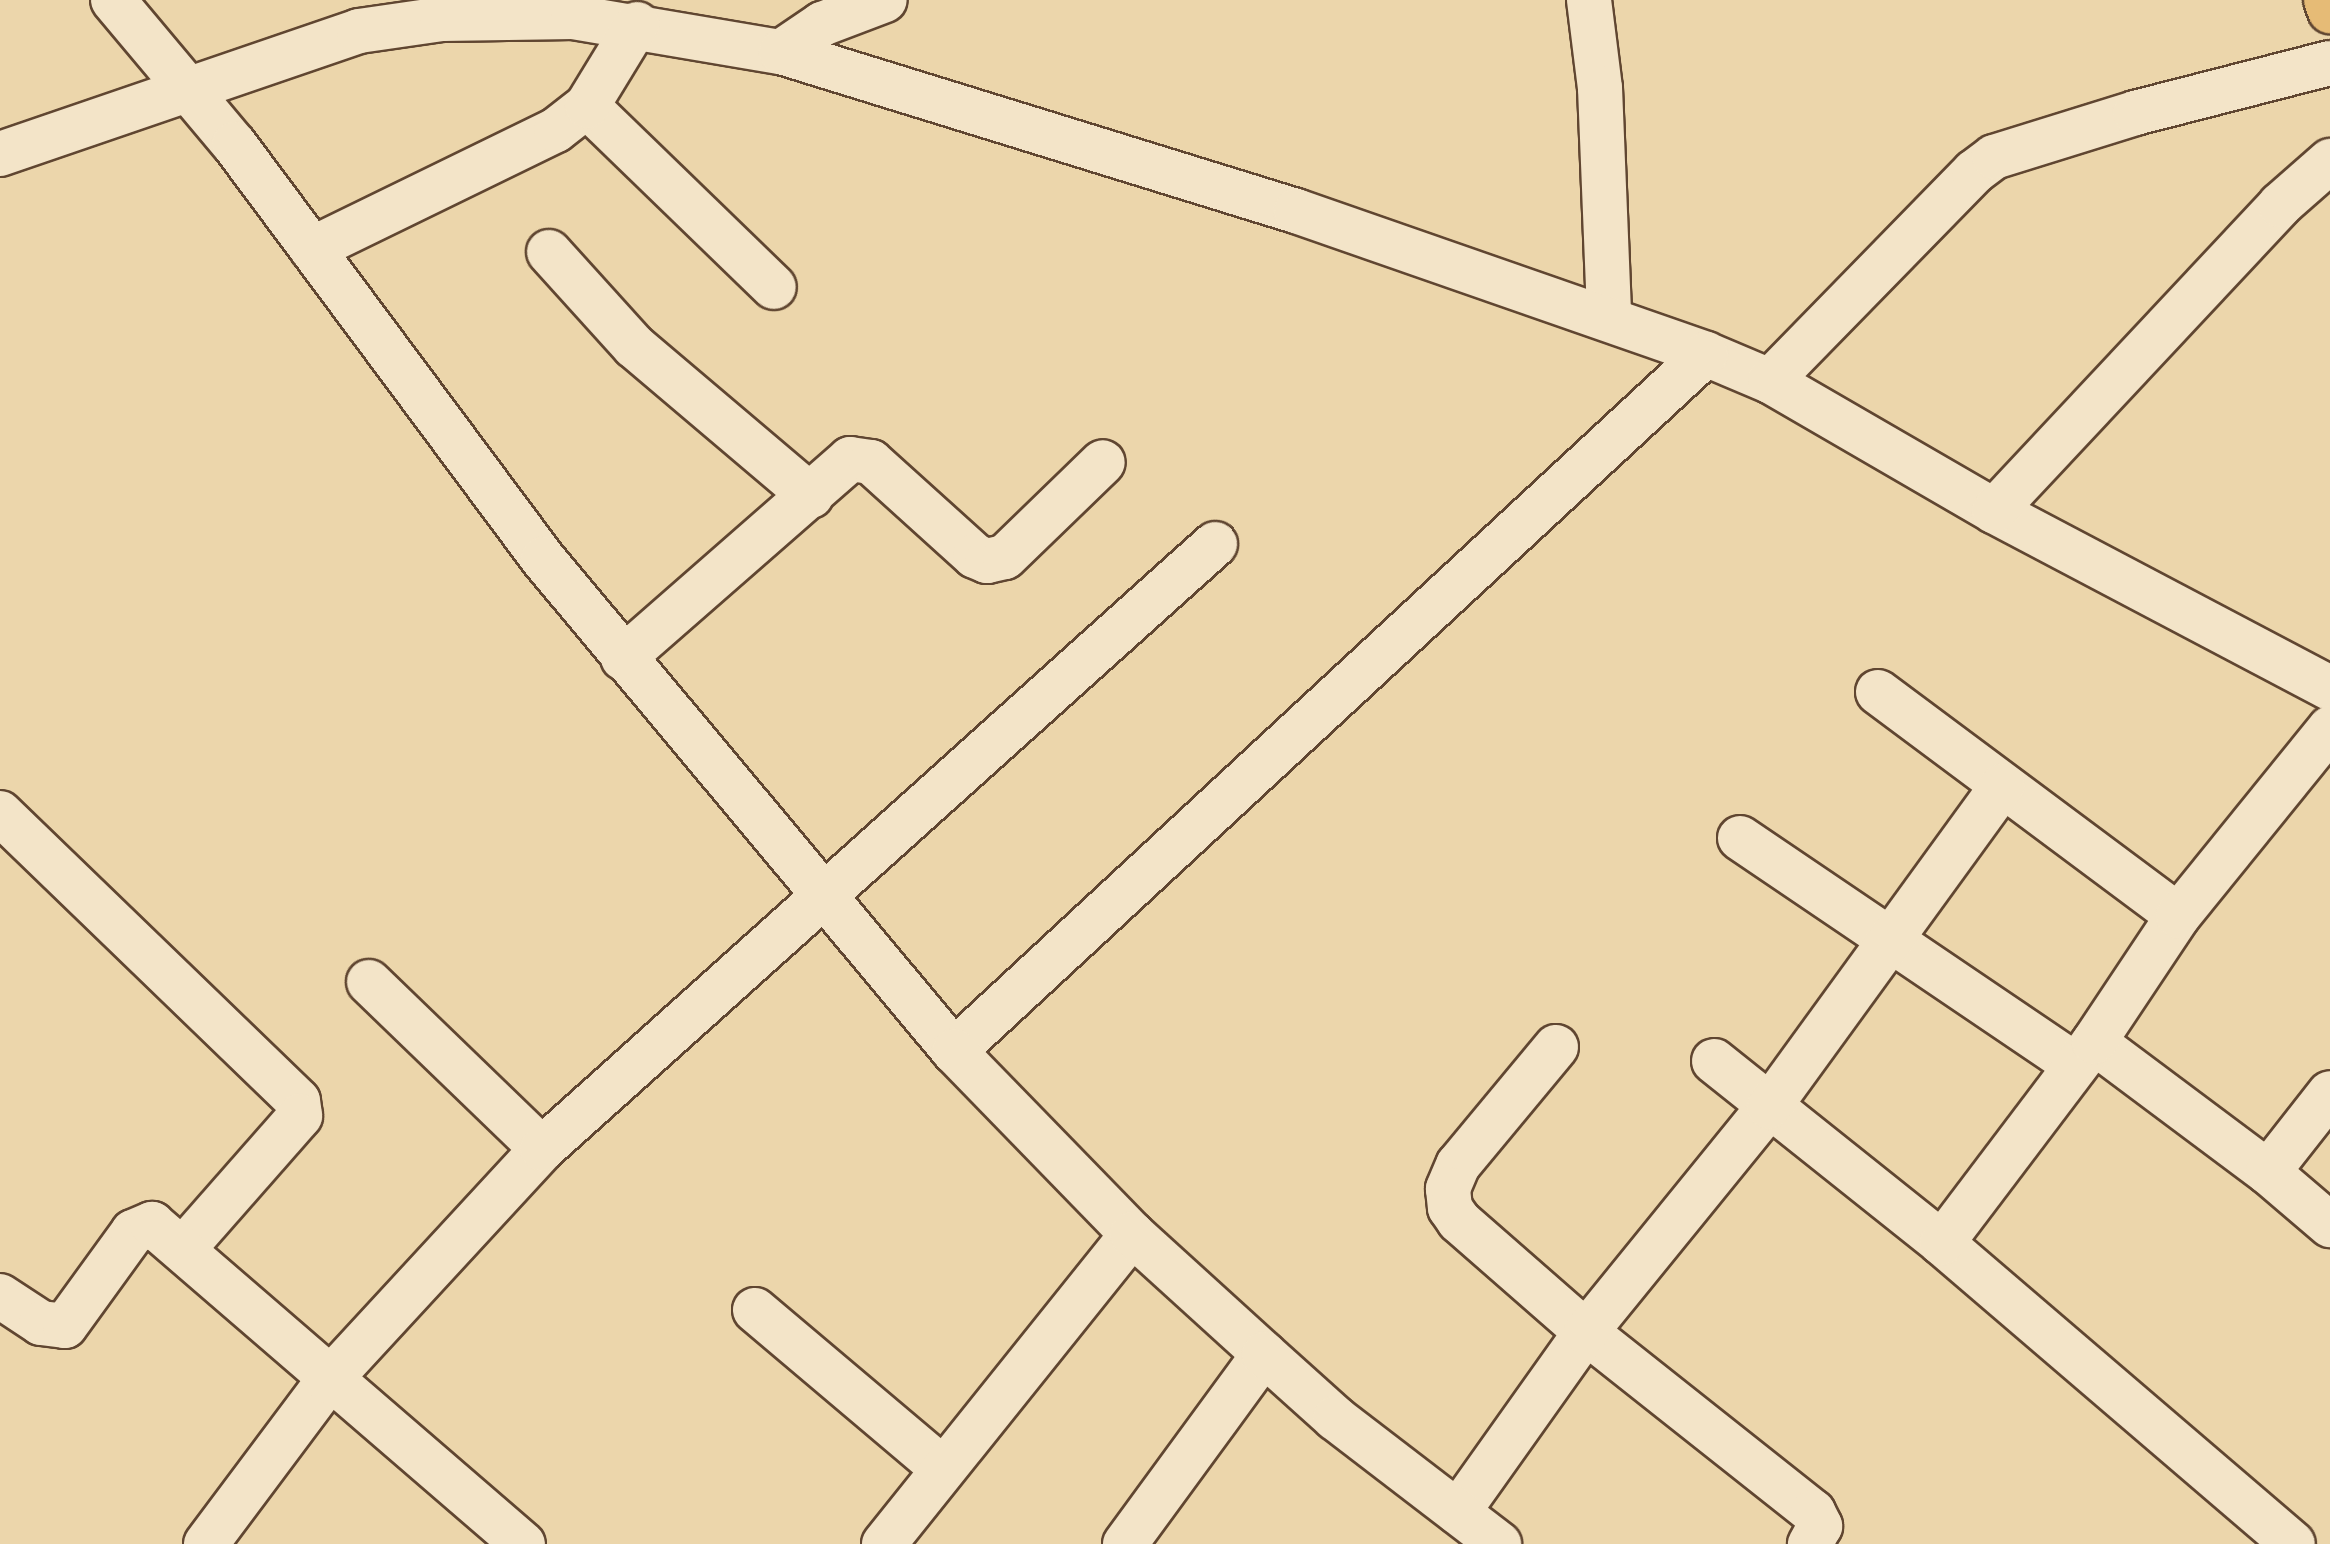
<!DOCTYPE html>
<style>
body{margin:0}
#map{position:relative;width:2330px;height:1544px;overflow:hidden;background:#ecd6ab;font-family:"Gentium Book Plus",serif}
div>[style]{position:absolute}
.roads{filter:drop-shadow(2px 0 #604631) drop-shadow(-2px 0 #604631) drop-shadow(0 2px #604631) drop-shadow(0 -2px #604631)}
.street>*{height:44px;margin:-22px;padding:0 22px;transform-origin:22px;border-radius:22px;background:#f3e4c8}
.secondary>*{height:44px;margin:-22px;padding:0 22px;transform-origin:22px;border-radius:22px;background:#f3e4c8}
.primary>*{height:44px;margin:-22px;padding:0 22px;transform-origin:22px;border-radius:22px;background:#e6bb76}
span{translate:-50% -50%;white-space:nowrap;text-align:center;line-height:1.15;-webkit-text-stroke:6px #f3e4c8;paint-order:stroke}
</style>
<div id="map">
<div class="roads">
<div class="street">
<div style="left:1589px;top:0;width:89px;rotate:82.9deg"></div>
<div style="left:1600px;top:88px;width:229px;rotate:87.7deg"></div>
<div style="left:781px;top:52px;width:50px;rotate:-34.3deg"></div>
<div style="left:822px;top:24px;width:67px;rotate:-20.9deg"></div>
<div style="left:587px;top:106px;width:260px;rotate:44.1deg"></div>
<div style="left:0;top:154px;width:379px;rotate:-18.9deg"></div>
<div style="left:359px;top:31px;width:84px;rotate:-8.2deg"></div>
<div style="left:442px;top:19px;width:131px;rotate:-0.9deg"></div>
<div style="left:573px;top:17px;width:211px;rotate:9.6deg"></div>
<div style="left:781px;top:52px;width:539px;rotate:17.16deg"></div>
<div style="left:1296px;top:211px;width:434px;rotate:19.2deg"></div>
<div style="left:1706px;top:354px;width:69px;rotate:22.9deg"></div>
<div style="left:1770px;top:381px;width:259px;rotate:30.1deg"></div>
<div style="left:1994px;top:511px;width:380px;rotate:27.8deg"></div>
<div style="left:312px;top:249px;width:271px;rotate:-26deg"></div>
<div style="left:556px;top:130px;width:39px;rotate:-38deg"></div>
<div style="left:587px;top:106px;width:96px;rotate:-58.6deg"></div>
<div style="left:549px;top:252px;width:127px;rotate:47.9deg"></div>
<div style="left:634px;top:346px;width:232px;rotate:40.3deg"></div>
<div style="left:1770px;top:381px;width:292px;rotate:-45.7deg"></div>
<div style="left:1974px;top:172px;width:25px;rotate:-37deg"></div>
<div style="left:1994px;top:157px;width:148px;rotate:-17.3deg"></div>
<div style="left:2135px;top:113px;width:201px;rotate:-14.4deg"></div>
<div style="left:1994px;top:511px;width:419px;rotate:-46.9deg"></div>
<div style="left:2280px;top:205px;width:67px;rotate:-41.3deg"></div>
<div style="left:623px;top:658px;width:302px;rotate:-41.2deg"></div>
<div style="left:850px;top:459px;width:21px;rotate:8deg"></div>
<div style="left:871px;top:462px;width:140px;rotate:42.1deg"></div>
<div style="left:975px;top:556px;width:13px;rotate:23deg"></div>
<div style="left:987px;top:561px;width:18px;rotate:-13deg"></div>
<div style="left:1005px;top:557px;width:136px;rotate:-44.1deg"></div>
<div style="left:1878px;top:692px;width:374px;rotate:36.7deg"></div>
<div style="left:0;top:813px;width:414px;rotate:44deg"></div>
<div style="left:298px;top:1101px;width:15px;rotate:82deg"></div>
<div style="left:300px;top:1116px;width:176px;rotate:131.3deg"></div>
<div style="left:1740px;top:838px;width:405px;rotate:34.1deg"></div>
<div style="left:369px;top:982px;width:240px;rotate:44deg"></div>
<div style="left:2094px;top:1042px;width:217px;rotate:36.8deg"></div>
<div style="left:2268px;top:1172px;width:82px;rotate:40.5deg"></div>
<div style="left:1556px;top:1047px;width:153px;rotate:129.7deg"></div>
<div style="left:1458px;top:1165px;width:26px;rotate:113deg"></div>
<div style="left:1448px;top:1189px;width:19px;rotate:84deg"></div>
<div style="left:1450px;top:1208px;width:16px;rotate:55deg"></div>
<div style="left:1459px;top:1221px;width:169px;rotate:41.2deg"></div>
<div style="left:1586px;top:1332px;width:290px;rotate:38.4deg"></div>
<div style="left:1813px;top:1512px;width:16px;rotate:63deg"></div>
<div style="left:1820px;top:1526px;width:21px;rotate:119deg"></div>
<div style="left:954px;top:1051px;width:1025px;rotate:-42.83deg"></div>
<div style="left:1714px;top:1061px;width:292px;rotate:38.6deg"></div>
<div style="left:1942px;top:1243px;width:462px;rotate:40.6deg"></div>
<div style="left:2268px;top:1172px;width:100px;rotate:-51.9deg"></div>
<div style="left:1942px;top:1243px;width:252px;rotate:-52.9deg"></div>
<div style="left:2094px;top:1042px;width:151px;rotate:-56.3deg"></div>
<div style="left:2178px;top:916px;width:242px;rotate:-51deg"></div>
<div style="left:0;top:1296px;width:49px;rotate:33.4deg"></div>
<div style="left:41px;top:1323px;width:24px;rotate:7deg"></div>
<div style="left:65px;top:1326px;width:116px;rotate:-54.1deg"></div>
<div style="left:133px;top:1232px;width:21px;rotate:-23deg"></div>
<div style="left:152px;top:1224px;width:490px;rotate:40.8deg"></div>
<div style="left:755px;top:1310px;width:243px;rotate:40.2deg"></div>
<div style="left:1458px;top:1512px;width:221px;rotate:-54.6deg"></div>
<div style="left:1586px;top:1332px;width:290px;rotate:-50.9deg"></div>
<div style="left:1769px;top:1107px;width:397px;rotate:-54deg"></div>
<div style="left:206px;top:1544px;width:204px;rotate:-53.2deg"></div>
<div style="left:328px;top:1381px;width:316px;rotate:-47.3deg"></div>
<div style="left:542px;top:1149px;width:905px;rotate:-41.95deg"></div>
<div style="left:884px;top:1544px;width:397px;rotate:-51.3deg"></div>
<div style="left:1125px;top:1544px;width:235px;rotate:-53.8deg"></div>
</div>
<div class="secondary">
<div style="left:113px;top:0;width:188px;rotate:50deg"></div>
<div style="left:234px;top:144px;width:517px;rotate:53.33deg"></div>
<div style="left:543px;top:559px;width:641px;rotate:50.13deg"></div>
<div style="left:954px;top:1051px;width:255px;rotate:45.8deg"></div>
<div style="left:1132px;top:1234px;width:178px;rotate:42.3deg"></div>
<div style="left:1264px;top:1354px;width:96px;rotate:42deg"></div>
<div style="left:1335px;top:1418px;width:207px;rotate:37.5deg"></div>
</div>
<div class="primary">
<div style="left:2326px;top:0;width:12px;rotate:70deg"></div>
</div>
</div>
</div>
